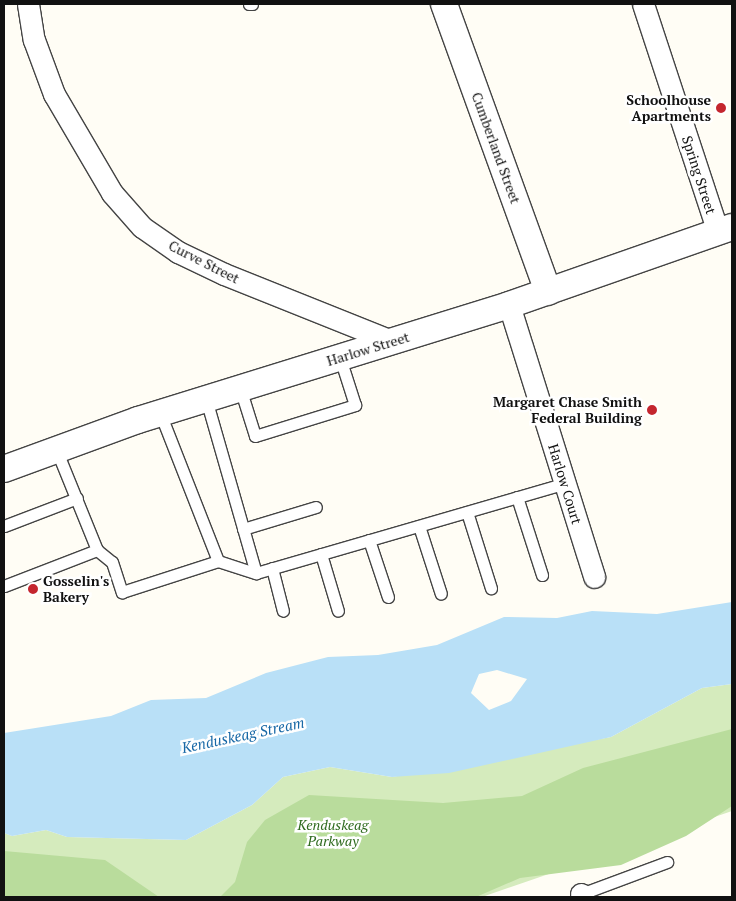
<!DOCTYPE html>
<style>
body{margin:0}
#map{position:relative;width:736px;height:901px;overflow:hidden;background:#fffdf5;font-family:"PT Serif",serif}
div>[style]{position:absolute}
.green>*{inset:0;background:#d5ebbd}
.forest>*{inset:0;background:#b9dc9c}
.water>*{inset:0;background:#b9e0f7}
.roads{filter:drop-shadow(1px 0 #444) drop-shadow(-1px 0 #444) drop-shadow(0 1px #444) drop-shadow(0 -1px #444)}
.service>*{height:11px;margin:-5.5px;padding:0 5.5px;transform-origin:5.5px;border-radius:5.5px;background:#fff}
.minor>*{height:21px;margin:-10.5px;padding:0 10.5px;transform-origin:10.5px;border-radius:10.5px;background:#fff}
.tertiary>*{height:26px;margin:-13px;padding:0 13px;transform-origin:13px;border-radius:13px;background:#fff}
.dots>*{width:14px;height:14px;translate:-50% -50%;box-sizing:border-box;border:2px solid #fff;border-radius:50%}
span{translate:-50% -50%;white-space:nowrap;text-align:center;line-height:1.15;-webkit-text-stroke:5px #fff;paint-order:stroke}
.poi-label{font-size:14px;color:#111;font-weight:700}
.right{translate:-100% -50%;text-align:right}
.left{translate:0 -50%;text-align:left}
.street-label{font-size:14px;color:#111}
.park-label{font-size:14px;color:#2f6b1f;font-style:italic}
.water-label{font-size:15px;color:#1768a6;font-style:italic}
.frame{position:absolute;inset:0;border:5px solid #111;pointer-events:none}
</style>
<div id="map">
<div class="green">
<div style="clip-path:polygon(732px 684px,732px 811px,482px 897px,4px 897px,4px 833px,12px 836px,46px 830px,67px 837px,186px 840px,252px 805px,283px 777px,330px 767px,392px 777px,611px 737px,702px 688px)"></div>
</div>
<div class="forest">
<div style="clip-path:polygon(732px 729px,732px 806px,686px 836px,621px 865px,520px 878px,476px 897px,220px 897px,235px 882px,247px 842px,265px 820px,309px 795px,443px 803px,522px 796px,583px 768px)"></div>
<div style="clip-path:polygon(4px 851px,105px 860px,159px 897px,4px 897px)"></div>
</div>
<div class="water">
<div style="clip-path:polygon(evenodd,732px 602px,732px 684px,702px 688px,611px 737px,449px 773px,392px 777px,330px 767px,283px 777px,252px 805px,186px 840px,67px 837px,46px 830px,12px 836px,4px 833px,4px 733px,111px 716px,151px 700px,206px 698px,266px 673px,328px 657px,378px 655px,437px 645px,504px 617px,557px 618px,592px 611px,657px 614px,732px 602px,497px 670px,527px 679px,511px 701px,489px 710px,471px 693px,479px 674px,497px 670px)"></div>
</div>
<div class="roads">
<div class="service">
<div style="left:249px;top:4px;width:3px"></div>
<div style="left:240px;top:388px;width:50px;rotate:72.6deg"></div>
<div style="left:255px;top:436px;width:105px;rotate:-17.2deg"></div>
<div style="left:355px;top:405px;width:49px;rotate:-107.7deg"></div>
<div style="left:206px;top:399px;width:181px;rotate:74deg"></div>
<div style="left:160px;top:413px;width:159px;rotate:68.6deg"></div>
<div style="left:56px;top:449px;width:109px;rotate:67.9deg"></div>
<div style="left:97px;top:550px;width:19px;rotate:39deg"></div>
<div style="left:112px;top:562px;width:32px;rotate:72deg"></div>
<div style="left:122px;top:592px;width:101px;rotate:-17.9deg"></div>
<div style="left:218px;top:561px;width:40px;rotate:18deg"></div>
<div style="left:256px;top:573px;width:322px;rotate:-16.2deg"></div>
<div style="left:517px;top:497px;width:82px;rotate:72.2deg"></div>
<div style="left:467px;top:512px;width:80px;rotate:72.5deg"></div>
<div style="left:4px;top:526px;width:78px;rotate:-21deg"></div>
<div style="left:419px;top:526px;width:71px;rotate:72.1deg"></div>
<div style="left:243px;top:529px;width:76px;rotate:-16.8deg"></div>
<div style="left:369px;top:540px;width:60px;rotate:71.6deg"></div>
<div style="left:321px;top:554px;width:59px;rotate:73.4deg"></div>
<div style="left:272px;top:568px;width:44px;rotate:75.7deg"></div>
<div style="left:4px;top:586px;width:100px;rotate:-21.2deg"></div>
<div style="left:581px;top:894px;width:92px;rotate:-20.4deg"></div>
</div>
<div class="minor">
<div style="left:28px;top:4px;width:36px;rotate:81deg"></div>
<div style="left:34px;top:40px;width:58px;rotate:69.7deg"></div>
<div style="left:54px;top:94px;width:115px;rotate:59.6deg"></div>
<div style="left:112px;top:193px;width:45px;rotate:48.6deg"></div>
<div style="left:142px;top:227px;width:44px;rotate:34.8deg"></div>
<div style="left:178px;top:252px;width:51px;rotate:25.6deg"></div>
<div style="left:224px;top:274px;width:183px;rotate:21.8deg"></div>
<div style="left:643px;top:4px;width:240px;rotate:71.8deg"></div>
<div style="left:509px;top:305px;width:285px;rotate:72.6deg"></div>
<div style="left:581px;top:894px;width:4px;rotate:56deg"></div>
</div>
<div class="tertiary">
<div style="left:444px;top:4px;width:306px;rotate:70.1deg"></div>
<div style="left:4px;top:469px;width:143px;rotate:-20.1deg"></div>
<div style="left:138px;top:420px;width:388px;rotate:-17.2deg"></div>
<div style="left:509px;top:305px;width:236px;rotate:-19.3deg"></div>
</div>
</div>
<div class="dots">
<div style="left:721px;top:108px;background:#c4262e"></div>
<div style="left:652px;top:410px;background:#c4262e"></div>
<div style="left:33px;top:589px;background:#c4262e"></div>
</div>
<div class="poi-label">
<span class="right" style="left:711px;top:108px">Schoolhouse<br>Apartments</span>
<span class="right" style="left:642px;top:410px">Margaret Chase Smith<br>Federal Building</span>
<span class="left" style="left:43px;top:589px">Gosselin's<br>Bakery</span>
</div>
<div class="street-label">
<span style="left:496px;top:148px;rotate:70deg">Cumberland Street</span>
<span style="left:699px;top:175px;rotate:72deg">Spring Street</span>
<span style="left:204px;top:262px;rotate:27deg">Curve Street</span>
<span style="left:368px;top:349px;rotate:-17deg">Harlow Street</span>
<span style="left:565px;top:484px;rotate:73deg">Harlow Court</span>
</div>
<div class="park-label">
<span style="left:333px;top:833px">Kenduskeag<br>Parkway</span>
</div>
<div class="water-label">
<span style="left:243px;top:735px;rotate:-12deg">Kenduskeag Stream</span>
</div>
<div class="frame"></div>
</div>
